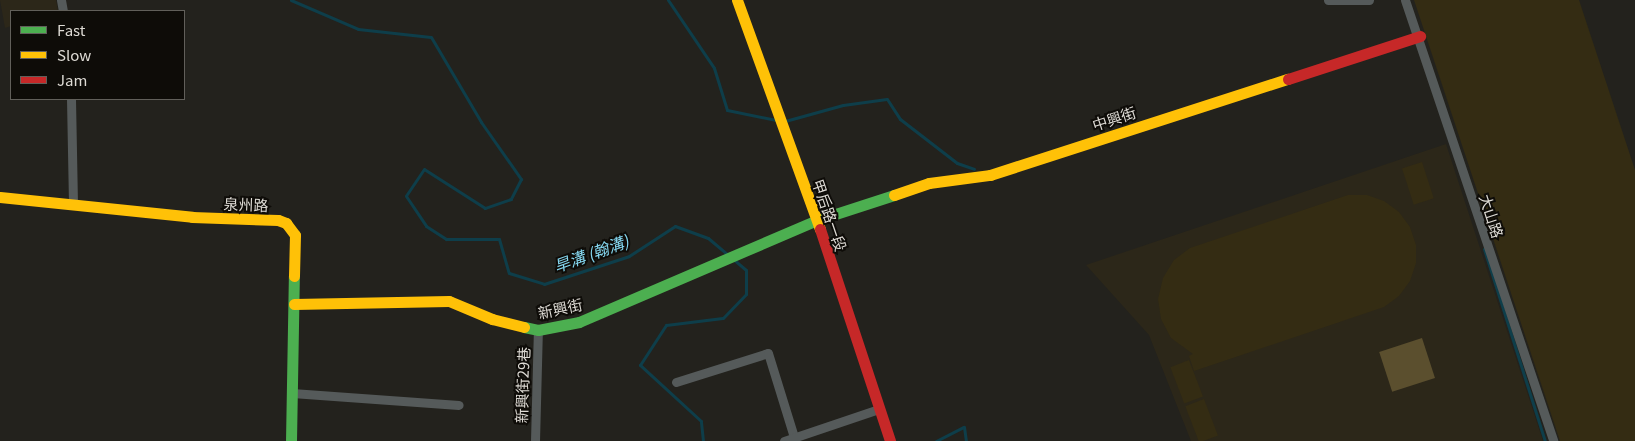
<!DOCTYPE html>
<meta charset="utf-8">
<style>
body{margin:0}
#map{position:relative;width:1635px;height:441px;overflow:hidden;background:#23221d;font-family:Georgia,"Noto Sans TC",serif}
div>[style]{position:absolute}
.built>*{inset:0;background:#2c2719}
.green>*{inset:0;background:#342c13;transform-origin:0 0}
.forest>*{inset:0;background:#5b4f2e;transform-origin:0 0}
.stream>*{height:3px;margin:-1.5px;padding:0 1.5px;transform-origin:1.5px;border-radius:1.5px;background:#0e3e4a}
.street>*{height:9px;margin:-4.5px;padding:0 4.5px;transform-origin:4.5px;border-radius:4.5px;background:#555a5a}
.fast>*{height:11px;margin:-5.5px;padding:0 5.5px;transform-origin:5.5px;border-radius:5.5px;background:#4caf50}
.slow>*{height:11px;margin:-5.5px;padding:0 5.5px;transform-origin:5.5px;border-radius:5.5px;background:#ffc107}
.jam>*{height:11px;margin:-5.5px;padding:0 5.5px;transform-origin:5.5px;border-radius:5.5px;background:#c62828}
span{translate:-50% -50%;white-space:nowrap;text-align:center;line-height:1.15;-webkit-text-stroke:4px #0e0c08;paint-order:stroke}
.street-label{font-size:15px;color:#dedbd5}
.water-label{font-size:16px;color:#85d7f0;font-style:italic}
.legend{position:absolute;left:10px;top:10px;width:175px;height:90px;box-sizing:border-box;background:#0e0c08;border:1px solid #615f5a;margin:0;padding:6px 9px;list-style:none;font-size:15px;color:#dedbd5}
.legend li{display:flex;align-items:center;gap:10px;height:25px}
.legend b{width:25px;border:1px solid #615f5a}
</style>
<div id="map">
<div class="built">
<div style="clip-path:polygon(0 0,56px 0,58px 11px,11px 11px,11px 26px,5px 28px)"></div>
<div style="clip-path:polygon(1446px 144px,1543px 441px,1191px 441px,1149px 335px,1086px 265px)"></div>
</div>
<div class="green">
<div style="clip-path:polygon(1414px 0,1579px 0,1635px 170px,1635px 441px,1560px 441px)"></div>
<div style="left:1422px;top:162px;width:38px;height:21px;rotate:72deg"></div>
<div style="clip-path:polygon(1348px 195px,1367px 195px,1384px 201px,1399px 212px,1410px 227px,1416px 245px,1416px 263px,1410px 281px,1399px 296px,1384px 307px,1194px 371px,1189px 356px,1193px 354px,1171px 338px,1161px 319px,1158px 299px,1163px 278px,1174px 260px,1190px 248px)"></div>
<div style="left:1189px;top:360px;width:39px;height:20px;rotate:69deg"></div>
<div style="left:1204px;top:399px;width:39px;height:20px;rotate:69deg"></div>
</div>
<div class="forest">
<div style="left:1422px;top:338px;width:42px;height:45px;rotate:72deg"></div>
</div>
<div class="stream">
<div style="left:291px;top:0;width:73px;rotate:23.4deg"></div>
<div style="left:358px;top:29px;width:73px;rotate:6.3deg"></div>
<div style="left:431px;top:37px;width:99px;rotate:59.5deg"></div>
<div style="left:481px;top:122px;width:70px;rotate:54.9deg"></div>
<div style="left:521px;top:179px;width:22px;rotate:117deg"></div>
<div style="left:511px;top:199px;width:28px;rotate:161deg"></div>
<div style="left:485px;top:208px;width:72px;rotate:-147.4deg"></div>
<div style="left:424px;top:169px;width:32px;rotate:124deg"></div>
<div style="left:406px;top:196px;width:36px;rotate:56deg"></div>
<div style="left:426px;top:226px;width:24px;rotate:33deg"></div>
<div style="left:446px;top:239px;width:53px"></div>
<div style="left:499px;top:239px;width:35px;rotate:74deg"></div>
<div style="left:509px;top:273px;width:37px;rotate:17deg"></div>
<div style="left:544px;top:284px;width:89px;rotate:-18.2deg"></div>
<div style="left:629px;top:256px;width:55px;rotate:-33.1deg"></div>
<div style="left:675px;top:226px;width:35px;rotate:20deg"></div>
<div style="left:708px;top:238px;width:25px;rotate:40deg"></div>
<div style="left:668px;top:0;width:82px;rotate:55.9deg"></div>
<div style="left:714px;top:68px;width:44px;rotate:72.8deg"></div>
<div style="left:727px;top:110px;width:50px;rotate:11.5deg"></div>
<div style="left:785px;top:121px;width:60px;rotate:-15.4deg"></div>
<div style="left:843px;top:105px;width:44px;rotate:-7.8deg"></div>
<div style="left:887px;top:99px;width:24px;rotate:57deg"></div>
<div style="left:900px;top:119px;width:72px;rotate:37.7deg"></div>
<div style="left:957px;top:163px;width:18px;rotate:19deg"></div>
<div style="left:1484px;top:249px;width:201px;rotate:72.4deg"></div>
<div style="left:703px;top:441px;width:20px;rotate:-96deg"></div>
<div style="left:701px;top:421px;width:83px;rotate:-137.4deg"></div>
<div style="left:640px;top:365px;width:48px;rotate:-57deg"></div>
<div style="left:666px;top:325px;width:57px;rotate:-7deg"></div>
<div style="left:723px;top:318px;width:33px;rotate:-46deg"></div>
<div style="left:746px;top:294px;width:24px;rotate:-90deg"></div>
<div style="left:746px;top:270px;width:16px;rotate:-140deg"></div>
<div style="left:936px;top:441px;width:31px;rotate:-27deg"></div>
<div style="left:964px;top:427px;width:14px;rotate:82deg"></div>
</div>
<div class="street">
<div style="left:61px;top:0;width:11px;rotate:80deg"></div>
<div style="left:1328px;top:0;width:41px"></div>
<div style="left:1405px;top:0;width:465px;rotate:71.4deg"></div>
<div style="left:71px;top:99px;width:104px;rotate:88.9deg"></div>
<div style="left:676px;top:382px;width:96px;rotate:-17.5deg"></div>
<div style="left:768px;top:353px;width:88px;rotate:72.8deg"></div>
<div style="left:292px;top:393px;width:167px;rotate:4.1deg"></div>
<div style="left:535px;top:441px;width:111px;rotate:-88.5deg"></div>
<div style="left:784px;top:441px;width:100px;rotate:-18.6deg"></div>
</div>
<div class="fast">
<div style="left:524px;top:327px;width:14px;rotate:12deg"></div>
<div style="left:538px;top:330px;width:42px;rotate:-11deg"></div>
<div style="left:579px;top:322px;width:259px;rotate:-23.2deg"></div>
<div style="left:817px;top:220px;width:81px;rotate:-18deg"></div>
<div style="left:291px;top:441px;width:165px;rotate:-89deg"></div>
</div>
<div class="slow">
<div style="left:737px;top:0;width:244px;rotate:70.1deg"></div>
<div style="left:894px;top:195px;width:37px;rotate:-19deg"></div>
<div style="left:929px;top:183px;width:62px;rotate:-7.5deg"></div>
<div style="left:990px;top:175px;width:313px;rotate:-17.9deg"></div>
<div style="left:0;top:197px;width:193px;rotate:5.9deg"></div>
<div style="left:192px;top:217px;width:86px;rotate:2deg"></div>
<div style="left:278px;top:220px;width:9px;rotate:21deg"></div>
<div style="left:286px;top:223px;width:15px;rotate:53deg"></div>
<div style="left:295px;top:235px;width:41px;rotate:91.4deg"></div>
<div style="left:294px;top:304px;width:155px;rotate:-1.1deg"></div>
<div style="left:449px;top:301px;width:47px;rotate:22.7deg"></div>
<div style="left:492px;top:319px;width:33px;rotate:14deg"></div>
</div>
<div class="jam">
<div style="left:1288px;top:79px;width:139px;rotate:-18deg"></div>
<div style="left:820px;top:229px;width:223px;rotate:71.7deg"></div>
</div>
<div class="street-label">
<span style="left:1114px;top:118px;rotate:-18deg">中興街</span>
<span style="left:246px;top:204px;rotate:2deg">泉州路</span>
<span style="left:830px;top:215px;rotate:71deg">甲后路一段</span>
<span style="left:1492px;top:216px;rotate:72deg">大山路</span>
<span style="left:560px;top:308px;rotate:-12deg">新興街</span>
<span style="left:522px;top:385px;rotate:-88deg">新興街29巷</span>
</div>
<div class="water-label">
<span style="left:591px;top:253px;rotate:-20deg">旱溝 (翰溝)</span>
</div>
<ul class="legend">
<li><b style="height:6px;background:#4caf50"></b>Fast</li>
<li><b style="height:6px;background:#ffc107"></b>Slow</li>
<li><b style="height:6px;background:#c62828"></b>Jam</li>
</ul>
</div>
